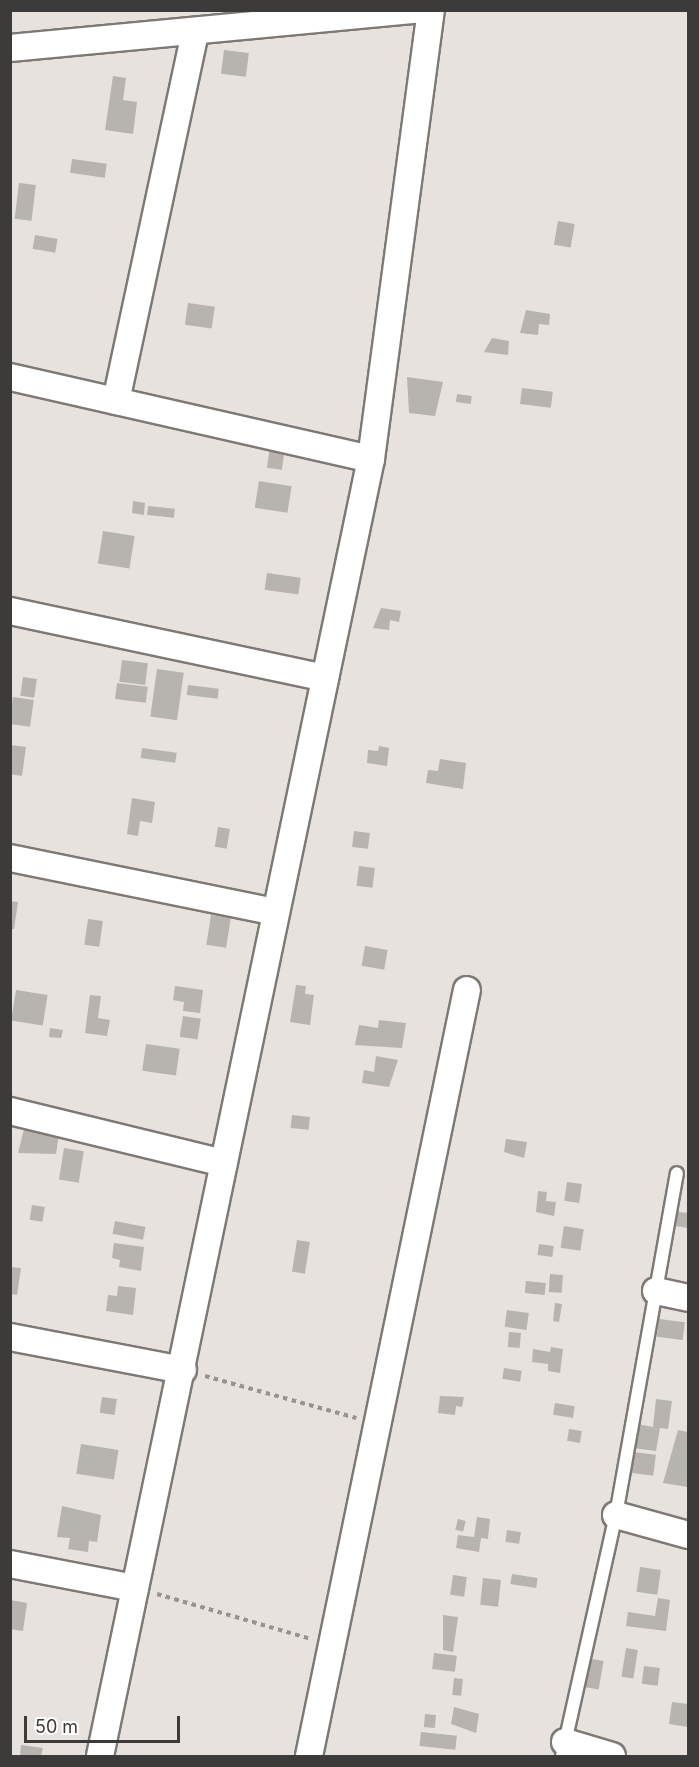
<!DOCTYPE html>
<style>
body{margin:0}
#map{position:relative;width:699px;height:1767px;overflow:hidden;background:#e7e2dd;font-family:Inter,sans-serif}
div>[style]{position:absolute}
.building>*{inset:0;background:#b7b3ae;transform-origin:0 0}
.path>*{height:4px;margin-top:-2px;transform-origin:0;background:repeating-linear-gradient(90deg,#979390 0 4.5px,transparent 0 9px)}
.roads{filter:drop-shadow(2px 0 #7d7974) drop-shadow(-2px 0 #7d7974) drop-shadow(0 2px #7d7974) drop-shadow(0 -2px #7d7974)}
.lane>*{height:12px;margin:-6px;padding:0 6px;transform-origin:6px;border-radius:6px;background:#fff}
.street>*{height:26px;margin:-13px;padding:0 13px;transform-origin:13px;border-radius:13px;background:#fff}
span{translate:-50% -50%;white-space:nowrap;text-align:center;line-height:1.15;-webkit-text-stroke:5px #fff;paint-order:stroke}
.frame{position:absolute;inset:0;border:12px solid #3d3b39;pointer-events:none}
.scale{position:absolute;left:24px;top:1716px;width:156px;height:27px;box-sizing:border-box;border:3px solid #3d3b39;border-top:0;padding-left:8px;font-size:18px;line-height:21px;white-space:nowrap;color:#3d3b39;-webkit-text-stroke:4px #fff;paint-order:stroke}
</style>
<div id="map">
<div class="building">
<div style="left:224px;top:50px;width:25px;height:24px;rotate:7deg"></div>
<div style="clip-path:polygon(113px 76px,126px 78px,123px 100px,137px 102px,133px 134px,105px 130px)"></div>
<div style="left:72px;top:159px;width:35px;height:14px;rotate:8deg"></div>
<div style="left:19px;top:183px;width:17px;height:36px;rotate:7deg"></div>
<div style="left:558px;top:221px;width:17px;height:24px;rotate:10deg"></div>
<div style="left:35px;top:235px;width:23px;height:14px;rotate:10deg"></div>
<div style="left:188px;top:303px;width:27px;height:22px;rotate:8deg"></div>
<div style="clip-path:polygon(526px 310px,550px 314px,549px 325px,539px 324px,538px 335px,520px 333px)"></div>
<div style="clip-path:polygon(492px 338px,509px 341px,508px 355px,484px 352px)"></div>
<div style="clip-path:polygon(407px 377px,443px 382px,435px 416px,409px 413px)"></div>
<div style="left:522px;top:388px;width:31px;height:16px;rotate:7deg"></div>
<div style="left:457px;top:394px;width:15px;height:8px;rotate:8deg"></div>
<div style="left:271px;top:439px;width:15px;height:29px;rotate:8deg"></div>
<div style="left:259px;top:481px;width:33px;height:27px;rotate:9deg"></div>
<div style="clip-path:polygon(133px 501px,145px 503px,144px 515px,132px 513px)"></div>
<div style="left:148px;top:506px;width:27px;height:9px;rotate:6deg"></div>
<div style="left:103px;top:531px;width:32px;height:33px;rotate:9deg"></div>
<div style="left:267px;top:573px;width:34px;height:17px;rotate:8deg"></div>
<div style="clip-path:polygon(381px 608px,401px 611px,399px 622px,390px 620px,389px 630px,373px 628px)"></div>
<div style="left:122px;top:660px;width:26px;height:22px;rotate:7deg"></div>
<div style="left:157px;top:669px;width:27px;height:48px;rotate:8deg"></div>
<div style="left:23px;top:677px;width:14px;height:19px;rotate:8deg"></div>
<div style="left:117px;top:683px;width:31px;height:16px;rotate:7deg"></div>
<div style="left:188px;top:685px;width:31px;height:10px;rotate:7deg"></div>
<div style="left:13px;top:697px;width:21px;height:27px;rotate:8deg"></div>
<div style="clip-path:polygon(10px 745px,26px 747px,22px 776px,10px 774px)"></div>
<div style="clip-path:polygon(379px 746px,389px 748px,387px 766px,367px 763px,368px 750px,378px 751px)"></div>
<div style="left:142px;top:748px;width:35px;height:10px;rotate:8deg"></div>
<div style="clip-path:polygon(440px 759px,466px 763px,463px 789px,426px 783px,428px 770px,438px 771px)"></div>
<div style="clip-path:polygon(132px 798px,155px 802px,152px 823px,140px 821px,138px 836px,127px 834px)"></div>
<div style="left:218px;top:827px;width:12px;height:20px;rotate:9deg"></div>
<div style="left:354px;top:831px;width:16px;height:16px;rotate:7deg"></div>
<div style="left:359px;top:866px;width:16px;height:20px;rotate:7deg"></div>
<div style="clip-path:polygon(10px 901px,18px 902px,14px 929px,10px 929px)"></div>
<div style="left:211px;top:915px;width:20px;height:30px;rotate:9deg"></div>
<div style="left:88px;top:919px;width:15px;height:26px;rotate:8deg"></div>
<div style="left:365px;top:946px;width:23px;height:20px;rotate:10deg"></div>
<div style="clip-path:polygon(296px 985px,306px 986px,305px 994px,314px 995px,310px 1025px,290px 1022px)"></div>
<div style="clip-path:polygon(175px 986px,203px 990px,200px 1013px,183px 1011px,184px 1002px,173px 1000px)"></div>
<div style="left:16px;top:990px;width:32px;height:31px;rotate:9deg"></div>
<div style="clip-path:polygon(90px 995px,101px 996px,98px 1018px,110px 1020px,107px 1036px,85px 1033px)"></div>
<div style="left:183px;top:1016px;width:18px;height:21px;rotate:9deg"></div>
<div style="clip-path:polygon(379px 1020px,406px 1023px,402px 1048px,355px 1045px,359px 1025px,378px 1028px)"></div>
<div style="clip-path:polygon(50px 1028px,63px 1030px,61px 1038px,49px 1037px)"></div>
<div style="left:146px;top:1044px;width:34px;height:27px;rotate:8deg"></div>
<div style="clip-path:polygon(376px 1056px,398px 1060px,389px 1087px,362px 1083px,364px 1070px,374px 1072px)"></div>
<div style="left:292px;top:1115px;width:18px;height:13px;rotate:6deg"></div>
<div style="clip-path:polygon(24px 1129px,59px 1134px,56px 1154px,18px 1153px)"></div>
<div style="clip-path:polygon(506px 1139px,527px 1142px,524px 1158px,504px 1152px)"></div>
<div style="left:64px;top:1148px;width:20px;height:32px;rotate:9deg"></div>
<div style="left:567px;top:1182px;width:15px;height:19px;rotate:8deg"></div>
<div style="clip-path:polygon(538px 1191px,547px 1192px,546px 1201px,556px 1202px,554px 1216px,536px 1212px)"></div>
<div style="left:32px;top:1205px;width:13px;height:15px;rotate:9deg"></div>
<div style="clip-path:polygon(678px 1212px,688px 1213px,688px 1228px,676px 1226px)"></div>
<div style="left:115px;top:1221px;width:31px;height:13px;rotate:11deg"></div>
<div style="left:564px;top:1226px;width:20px;height:22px;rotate:9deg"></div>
<div style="left:297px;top:1240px;width:13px;height:32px;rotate:9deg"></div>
<div style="clip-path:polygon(114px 1243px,144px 1247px,141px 1271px,119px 1267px,120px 1260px,112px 1258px)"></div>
<div style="left:539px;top:1244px;width:15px;height:11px;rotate:8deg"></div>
<div style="clip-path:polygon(10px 1267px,21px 1268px,17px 1295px,10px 1294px)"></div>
<div style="left:550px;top:1274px;width:13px;height:18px;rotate:4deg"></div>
<div style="left:526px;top:1281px;width:20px;height:12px;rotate:6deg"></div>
<div style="clip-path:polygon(118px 1286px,136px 1288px,133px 1315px,106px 1311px,108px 1295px,117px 1296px)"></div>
<div style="clip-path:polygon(555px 1303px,562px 1304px,559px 1322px,553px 1321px)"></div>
<div style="left:507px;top:1310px;width:22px;height:17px;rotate:8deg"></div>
<div style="left:659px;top:1319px;width:26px;height:18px;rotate:7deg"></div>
<div style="left:509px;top:1332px;width:12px;height:15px;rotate:5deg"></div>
<div style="clip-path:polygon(551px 1347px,563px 1349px,560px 1373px,548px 1371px,548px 1364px,532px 1362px,533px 1349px,550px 1352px)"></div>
<div style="left:504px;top:1368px;width:18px;height:11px;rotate:9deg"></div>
<div style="clip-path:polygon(440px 1396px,464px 1397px,462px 1407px,456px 1406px,455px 1415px,438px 1413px)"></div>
<div style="left:102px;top:1397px;width:15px;height:16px;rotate:8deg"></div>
<div style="clip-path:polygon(656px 1399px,672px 1401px,668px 1429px,660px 1428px,656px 1451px,633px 1448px,637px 1424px,653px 1427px)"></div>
<div style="left:555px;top:1403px;width:20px;height:12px;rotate:9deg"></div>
<div style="left:569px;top:1429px;width:13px;height:12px;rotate:9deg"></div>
<div style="clip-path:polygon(678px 1430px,688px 1432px,687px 1487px,663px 1483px)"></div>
<div style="left:81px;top:1444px;width:38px;height:30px;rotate:9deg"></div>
<div style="left:633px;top:1452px;width:23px;height:21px;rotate:7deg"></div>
<div style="clip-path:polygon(62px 1506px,101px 1515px,97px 1542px,89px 1541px,88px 1552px,68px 1549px,70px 1538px,57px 1537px)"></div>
<div style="clip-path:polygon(477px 1517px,490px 1519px,488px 1539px,481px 1538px,479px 1552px,456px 1548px,458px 1535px,474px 1537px)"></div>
<div style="left:458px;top:1519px;width:8px;height:11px;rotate:14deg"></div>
<div style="left:507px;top:1530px;width:14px;height:12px;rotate:8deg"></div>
<div style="left:640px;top:1567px;width:21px;height:25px;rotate:8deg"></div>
<div style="left:512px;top:1574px;width:26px;height:10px;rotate:9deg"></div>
<div style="left:453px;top:1575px;width:14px;height:20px;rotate:8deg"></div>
<div style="left:483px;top:1578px;width:18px;height:27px;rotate:6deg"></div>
<div style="clip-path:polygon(658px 1598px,670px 1600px,666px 1631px,626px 1626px,628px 1612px,655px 1616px)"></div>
<div style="clip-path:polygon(10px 1600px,27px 1603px,23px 1631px,10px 1629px)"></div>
<div style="clip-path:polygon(443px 1615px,458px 1617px,453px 1652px,443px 1650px)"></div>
<div style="left:626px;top:1648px;width:12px;height:29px;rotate:9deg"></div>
<div style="left:434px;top:1653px;width:23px;height:16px;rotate:7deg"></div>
<div style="left:581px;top:1657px;width:23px;height:29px;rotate:10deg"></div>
<div style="left:644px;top:1666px;width:16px;height:18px;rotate:7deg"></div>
<div style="left:454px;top:1678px;width:9px;height:17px;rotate:6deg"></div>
<div style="clip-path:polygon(672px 1702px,688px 1704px,688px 1727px,669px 1724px)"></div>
<div style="clip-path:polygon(454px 1707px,479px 1714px,476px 1733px,451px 1724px)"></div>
<div style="left:425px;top:1714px;width:11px;height:13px;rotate:5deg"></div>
<div style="left:421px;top:1732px;width:36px;height:14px;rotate:6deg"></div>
<div style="clip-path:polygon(21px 1745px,43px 1748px,41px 1756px,20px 1756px)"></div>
</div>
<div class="path">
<div style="left:205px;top:1376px;width:157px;rotate:15.5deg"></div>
<div style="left:157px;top:1594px;width:160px;rotate:16.3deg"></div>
</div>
<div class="roads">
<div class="lane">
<div style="left:562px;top:1756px;width:247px;rotate:-77.4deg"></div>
<div style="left:616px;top:1515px;width:347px;rotate:-79.9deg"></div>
</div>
<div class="street">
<div style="left:10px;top:48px;width:407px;rotate:-5.4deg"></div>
<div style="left:10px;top:377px;width:370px;rotate:12.8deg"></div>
<div style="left:116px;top:401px;width:378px;rotate:-77.9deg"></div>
<div style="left:10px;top:611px;width:322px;rotate:12deg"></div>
<div style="left:10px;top:858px;width:271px;rotate:11.5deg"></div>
<div style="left:10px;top:1111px;width:220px;rotate:13.7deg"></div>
<div style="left:656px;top:1291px;width:33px;rotate:12deg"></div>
<div style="left:10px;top:1337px;width:176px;rotate:10.8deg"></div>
<div style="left:616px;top:1515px;width:75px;rotate:15.5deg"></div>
<div style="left:10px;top:1564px;width:127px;rotate:10.9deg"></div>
<div style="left:565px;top:1742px;width:49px;rotate:16.6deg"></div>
<div style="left:100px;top:1756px;width:1325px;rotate:-78.2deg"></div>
<div style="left:371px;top:459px;width:453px;rotate:-82.4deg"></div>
<div style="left:309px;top:1756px;width:782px;rotate:-78.35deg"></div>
</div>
</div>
<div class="frame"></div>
<div class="scale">50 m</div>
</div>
